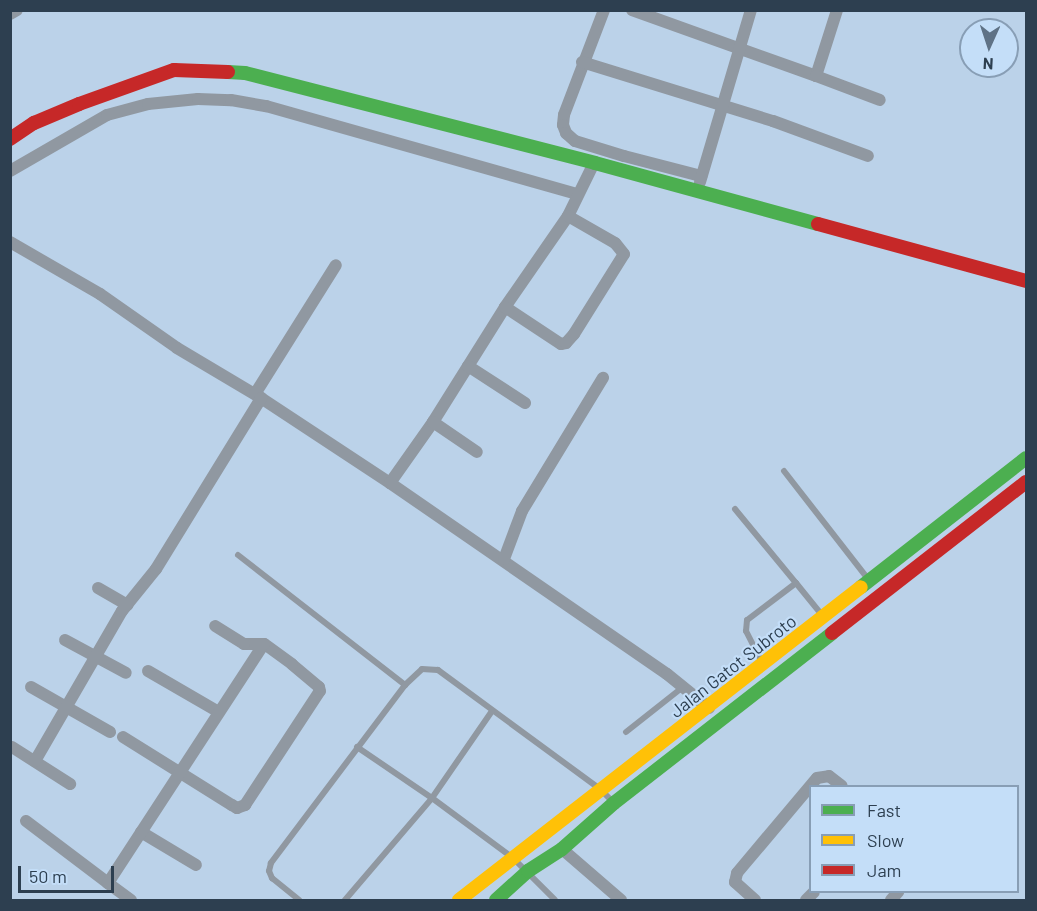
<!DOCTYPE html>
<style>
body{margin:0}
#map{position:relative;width:1037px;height:911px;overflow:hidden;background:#bbd2e9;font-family:Barlow,sans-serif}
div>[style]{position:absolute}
.lane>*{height:6px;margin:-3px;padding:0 3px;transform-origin:3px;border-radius:3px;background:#9098a1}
.street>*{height:12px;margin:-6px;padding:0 6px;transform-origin:6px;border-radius:6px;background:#9098a1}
.fast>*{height:14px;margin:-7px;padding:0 7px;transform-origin:7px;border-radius:7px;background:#4caf50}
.slow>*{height:14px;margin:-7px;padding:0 7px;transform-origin:7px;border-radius:7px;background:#ffc107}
.jam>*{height:14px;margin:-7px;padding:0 7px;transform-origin:7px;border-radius:7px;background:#c62828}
span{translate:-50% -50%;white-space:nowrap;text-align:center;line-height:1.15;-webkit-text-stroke:4.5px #c4def8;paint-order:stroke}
.street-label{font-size:18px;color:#2d3f50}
.frame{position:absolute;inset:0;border:12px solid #2d3f50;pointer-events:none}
.legend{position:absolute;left:809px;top:785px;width:210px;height:108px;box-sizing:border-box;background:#c4def8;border:2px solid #889eb5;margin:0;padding:8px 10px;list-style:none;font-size:18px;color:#2d3f50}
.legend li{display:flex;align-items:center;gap:12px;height:30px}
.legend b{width:30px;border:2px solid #889eb5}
.north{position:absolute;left:959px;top:18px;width:60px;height:60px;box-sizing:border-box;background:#c4def8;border:2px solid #889eb5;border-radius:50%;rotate:183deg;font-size:16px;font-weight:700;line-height:24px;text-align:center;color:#2d3f50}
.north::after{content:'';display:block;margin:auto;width:21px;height:27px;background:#5f7286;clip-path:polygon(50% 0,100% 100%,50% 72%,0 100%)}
.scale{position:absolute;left:18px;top:866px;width:96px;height:27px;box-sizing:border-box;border:3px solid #2d3f50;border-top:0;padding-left:8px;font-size:18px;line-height:21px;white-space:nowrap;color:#2d3f50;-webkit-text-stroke:4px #c4def8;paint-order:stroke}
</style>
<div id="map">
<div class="lane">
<div style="left:784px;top:471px;width:137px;rotate:52.1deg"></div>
<div style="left:735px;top:509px;width:96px;rotate:50.5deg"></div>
<div style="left:796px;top:583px;width:61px;rotate:142.9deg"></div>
<div style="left:747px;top:620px;width:11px;rotate:95deg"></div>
<div style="left:746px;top:631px;width:35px;rotate:63deg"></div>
<div style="left:238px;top:555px;width:212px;rotate:37.9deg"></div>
<div style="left:405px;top:685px;width:223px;rotate:127deg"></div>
<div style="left:271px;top:863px;width:8px;rotate:104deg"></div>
<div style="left:269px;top:871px;width:8px;rotate:67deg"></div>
<div style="left:272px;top:878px;width:35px;rotate:39deg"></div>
<div style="left:796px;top:583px;width:41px;rotate:50.9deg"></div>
<div style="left:405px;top:685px;width:23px;rotate:-43deg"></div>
<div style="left:422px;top:669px;width:16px;rotate:4deg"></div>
<div style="left:438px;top:670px;width:201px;rotate:36.3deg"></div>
<div style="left:600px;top:789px;width:20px;rotate:45deg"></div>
<div style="left:626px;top:732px;width:73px;rotate:-38.3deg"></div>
<div style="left:357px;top:747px;width:91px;rotate:34.2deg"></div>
<div style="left:432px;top:798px;width:106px;rotate:-55.4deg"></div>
<div style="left:345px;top:900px;width:134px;rotate:-49.5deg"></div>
<div style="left:432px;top:798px;width:101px;rotate:36.5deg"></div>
<div style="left:513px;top:858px;width:59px;rotate:45deg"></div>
</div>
<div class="street">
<div style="left:604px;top:10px;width:112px;rotate:110.9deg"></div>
<div style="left:564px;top:115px;width:10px;rotate:96deg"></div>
<div style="left:563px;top:125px;width:9px;rotate:69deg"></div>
<div style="left:566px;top:133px;width:12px;rotate:42deg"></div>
<div style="left:575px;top:141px;width:51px;rotate:17deg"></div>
<div style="left:624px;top:156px;width:80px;rotate:14.6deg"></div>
<div style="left:632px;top:10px;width:195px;rotate:19.7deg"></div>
<div style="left:816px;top:76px;width:69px;rotate:-72.3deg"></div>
<div style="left:10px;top:14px;width:8px;rotate:-30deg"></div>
<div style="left:582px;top:62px;width:200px;rotate:17.2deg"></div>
<div style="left:773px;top:121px;width:101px;rotate:20.2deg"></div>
<div style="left:816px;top:76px;width:68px;rotate:20.6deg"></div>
<div style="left:10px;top:171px;width:112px;rotate:-30deg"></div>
<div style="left:107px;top:115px;width:42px;rotate:-15deg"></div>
<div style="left:148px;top:104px;width:50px;rotate:-5.7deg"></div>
<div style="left:198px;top:99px;width:33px;rotate:2deg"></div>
<div style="left:231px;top:100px;width:36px;rotate:10deg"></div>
<div style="left:266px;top:106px;width:324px;rotate:15.8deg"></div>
<div style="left:700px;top:182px;width:179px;rotate:-73.5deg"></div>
<div style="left:10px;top:242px;width:104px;rotate:30deg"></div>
<div style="left:100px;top:294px;width:94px;rotate:35deg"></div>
<div style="left:177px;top:348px;width:98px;rotate:30.8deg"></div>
<div style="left:261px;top:398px;width:154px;rotate:33.4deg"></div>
<div style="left:390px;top:483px;width:75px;rotate:-54.8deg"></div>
<div style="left:433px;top:422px;width:136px;rotate:-57.9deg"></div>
<div style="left:505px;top:307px;width:111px;rotate:-55.3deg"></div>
<div style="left:568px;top:216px;width:55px;rotate:-63.9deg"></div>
<div style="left:505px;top:307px;width:67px;rotate:33.5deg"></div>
<div style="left:561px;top:344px;width:5px;rotate:-11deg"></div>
<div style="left:566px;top:343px;width:12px;rotate:-48deg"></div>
<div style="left:574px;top:334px;width:94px;rotate:-58deg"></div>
<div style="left:624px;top:254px;width:14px;rotate:-129deg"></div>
<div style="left:615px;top:243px;width:54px;rotate:-150.1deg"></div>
<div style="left:468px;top:366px;width:68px;rotate:33deg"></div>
<div style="left:255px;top:394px;width:152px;rotate:-57.9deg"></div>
<div style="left:433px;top:422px;width:53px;rotate:34.3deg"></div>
<div style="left:390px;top:483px;width:336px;rotate:34.6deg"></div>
<div style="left:667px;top:674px;width:54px;rotate:39deg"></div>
<div style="left:504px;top:559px;width:51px;rotate:-69.4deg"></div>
<div style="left:522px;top:511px;width:156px;rotate:-58.7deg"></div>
<div style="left:98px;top:588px;width:34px;rotate:30deg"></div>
<div style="left:65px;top:640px;width:69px;rotate:28.4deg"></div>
<div style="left:148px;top:671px;width:80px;rotate:30.1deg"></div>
<div style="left:31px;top:687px;width:91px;rotate:29.7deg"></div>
<div style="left:123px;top:737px;width:128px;rotate:32deg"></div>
<div style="left:232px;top:805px;width:6px;rotate:31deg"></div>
<div style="left:237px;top:808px;width:9px;rotate:-21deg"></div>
<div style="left:245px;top:805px;width:136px;rotate:-56.7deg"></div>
<div style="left:320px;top:691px;width:4px;rotate:-104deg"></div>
<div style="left:319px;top:687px;width:35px;rotate:-140deg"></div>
<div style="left:292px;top:664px;width:34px;rotate:-144deg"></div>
<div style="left:12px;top:747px;width:69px;rotate:32.5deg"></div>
<div style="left:35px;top:761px;width:173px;rotate:-59.9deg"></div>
<div style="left:122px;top:611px;width:54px;rotate:-51deg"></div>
<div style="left:156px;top:569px;width:201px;rotate:-58.4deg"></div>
<div style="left:26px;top:821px;width:103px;rotate:37.1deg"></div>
<div style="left:141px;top:832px;width:64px;rotate:31deg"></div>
<div style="left:562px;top:849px;width:78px;rotate:40.8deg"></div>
<div style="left:131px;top:900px;width:29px;rotate:-144deg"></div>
<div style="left:108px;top:883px;width:285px;rotate:-56.9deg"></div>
<div style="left:264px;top:644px;width:20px;rotate:180deg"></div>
<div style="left:244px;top:644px;width:34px;rotate:-148deg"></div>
<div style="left:755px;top:900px;width:27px;rotate:-138deg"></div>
<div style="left:735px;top:882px;width:9px;rotate:-77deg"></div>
<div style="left:737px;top:873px;width:124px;rotate:-49.9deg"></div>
<div style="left:817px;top:778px;width:12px;rotate:-9deg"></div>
<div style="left:829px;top:776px;width:16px;rotate:38deg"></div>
<div style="left:806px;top:900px;width:11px;rotate:-45deg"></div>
<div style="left:891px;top:900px;width:11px;rotate:-49deg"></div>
</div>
<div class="fast">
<div style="left:228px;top:72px;width:17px;rotate:3deg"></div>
<div style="left:245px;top:73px;width:361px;rotate:14.4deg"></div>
<div style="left:595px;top:163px;width:231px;rotate:15.3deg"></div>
<div style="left:861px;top:587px;width:209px;rotate:-38deg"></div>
<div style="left:496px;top:900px;width:43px;rotate:-42.2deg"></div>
<div style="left:528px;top:871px;width:40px;rotate:-32.9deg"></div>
<div style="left:562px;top:849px;width:69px;rotate:-41.5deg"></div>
<div style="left:614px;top:803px;width:276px;rotate:-37.9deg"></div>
</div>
<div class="slow">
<div style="left:459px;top:900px;width:509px;rotate:-37.9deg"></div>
</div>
<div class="jam">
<div style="left:10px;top:139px;width:29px;rotate:-34deg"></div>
<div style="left:34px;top:123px;width:49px;rotate:-22.9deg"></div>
<div style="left:79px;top:104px;width:101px;rotate:-19.7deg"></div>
<div style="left:174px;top:70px;width:54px;rotate:2.1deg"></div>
<div style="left:818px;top:224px;width:216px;rotate:15.3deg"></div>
<div style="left:832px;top:633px;width:246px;rotate:-37.9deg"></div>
</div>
<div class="street-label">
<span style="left:733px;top:666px;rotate:-38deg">Jalan Gatot Subroto</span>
</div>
<div class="frame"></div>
<ul class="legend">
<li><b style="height:8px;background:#4caf50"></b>Fast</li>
<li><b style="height:8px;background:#ffc107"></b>Slow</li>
<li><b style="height:8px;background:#c62828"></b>Jam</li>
</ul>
<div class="north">N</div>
<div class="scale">50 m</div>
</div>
